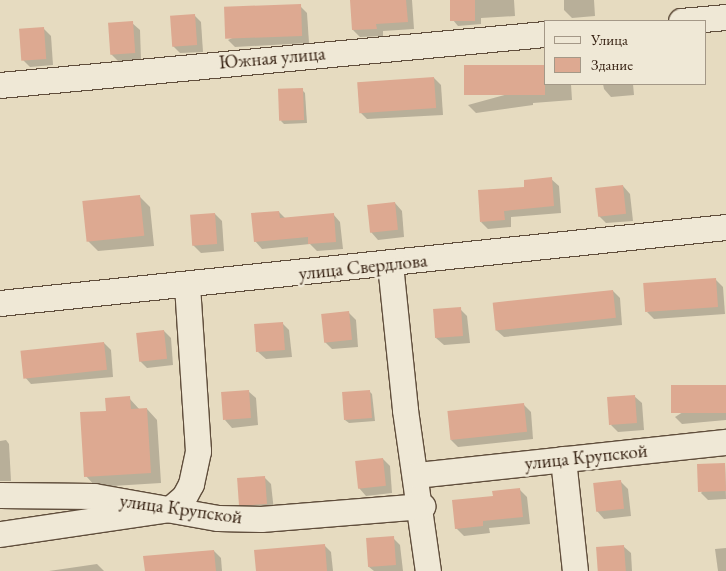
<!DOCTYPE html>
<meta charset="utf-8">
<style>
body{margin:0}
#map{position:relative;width:726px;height:571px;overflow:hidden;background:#e6dbc0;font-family:"EB Garamond",serif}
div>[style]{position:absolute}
.shadow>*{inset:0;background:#0003}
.building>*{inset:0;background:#dda991;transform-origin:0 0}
.roads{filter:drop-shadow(1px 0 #604e3c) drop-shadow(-1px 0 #604e3c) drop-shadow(0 1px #604e3c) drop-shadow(0 -1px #604e3c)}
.minor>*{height:25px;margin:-12.5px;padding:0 12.5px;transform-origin:12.5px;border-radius:12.5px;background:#efe8d6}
span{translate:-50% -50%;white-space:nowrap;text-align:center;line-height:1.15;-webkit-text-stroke:5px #efe8d6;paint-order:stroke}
.street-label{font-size:19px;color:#341f10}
.legend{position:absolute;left:544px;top:20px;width:162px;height:65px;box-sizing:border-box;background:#efe8d6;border:1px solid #a49887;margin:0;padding:6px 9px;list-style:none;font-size:15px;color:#341f10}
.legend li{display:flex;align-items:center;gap:10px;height:25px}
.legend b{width:25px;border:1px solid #a49887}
</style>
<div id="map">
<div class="shadow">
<div style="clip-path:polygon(351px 0,412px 0,414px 29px,383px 31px,383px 36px,360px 37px,353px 30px)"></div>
<div style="clip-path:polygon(451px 0,514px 0,515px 16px,481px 18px,481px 24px,458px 26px,453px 20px)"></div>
<div style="clip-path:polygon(564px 0,594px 0,595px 16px,572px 18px,564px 10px)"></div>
<div style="clip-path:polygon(300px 6px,307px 13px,309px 43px,235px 47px,228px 40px)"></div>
<div style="clip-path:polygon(194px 15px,201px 22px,203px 52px,180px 53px,173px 46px)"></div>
<div style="clip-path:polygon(132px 23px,140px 30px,141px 60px,118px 61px,111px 54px)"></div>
<div style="clip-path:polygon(44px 29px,51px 36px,53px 65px,30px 67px,23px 60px)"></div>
<div style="clip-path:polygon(434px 78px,441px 85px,443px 115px,367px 119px,360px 112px)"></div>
<div style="clip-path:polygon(545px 84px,571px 84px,572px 100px,533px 103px,533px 105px,476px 113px,468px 105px)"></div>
<div style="clip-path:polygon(603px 84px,633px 84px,634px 95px,611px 97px,604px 89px)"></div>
<div style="clip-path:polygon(302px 90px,305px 93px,307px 123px,284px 124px,281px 121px)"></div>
<div style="clip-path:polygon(551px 179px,559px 186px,561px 213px,511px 217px,511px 227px,488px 229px,481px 222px,526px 188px)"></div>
<div style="clip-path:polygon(623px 186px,630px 194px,633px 221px,606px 223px,599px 216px)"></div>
<div style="clip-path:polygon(139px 196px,150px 207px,154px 246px,98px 251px,87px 240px)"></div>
<div style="clip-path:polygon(395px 203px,402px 211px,404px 237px,378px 240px,371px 232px)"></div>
<div style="clip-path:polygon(279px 212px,286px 219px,333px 214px,340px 222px,343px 249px,317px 251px,310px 244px,262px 249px,255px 241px)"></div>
<div style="clip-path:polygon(215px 214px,222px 221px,224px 251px,201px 253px,193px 245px)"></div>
<div style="clip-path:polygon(715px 279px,723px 287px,725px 314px,654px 319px,647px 312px)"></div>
<div style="clip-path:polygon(613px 291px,620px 298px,622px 325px,504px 337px,496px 330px)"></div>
<div style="clip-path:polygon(460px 309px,467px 316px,470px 343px,444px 345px,436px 338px)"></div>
<div style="clip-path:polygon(348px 312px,356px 320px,358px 347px,332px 349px,325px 342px)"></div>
<div style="clip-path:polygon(282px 323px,289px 330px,292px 357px,266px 359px,258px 352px)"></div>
<div style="clip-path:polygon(164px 331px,171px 338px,173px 365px,147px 368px,140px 361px)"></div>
<div style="clip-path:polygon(104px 343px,111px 350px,113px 377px,31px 384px,24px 376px)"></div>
<div style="clip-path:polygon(726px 385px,726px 420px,682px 424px,675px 417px)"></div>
<div style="clip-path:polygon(248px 391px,256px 398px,258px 425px,232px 428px,225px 420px)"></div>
<div style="clip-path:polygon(369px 391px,372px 394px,375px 421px,349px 423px,345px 420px)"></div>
<div style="clip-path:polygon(634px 396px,642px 403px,644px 430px,618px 432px,611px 425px)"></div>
<div style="clip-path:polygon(129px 398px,140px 410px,147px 409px,157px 420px,161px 483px,96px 487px,86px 476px,107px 412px)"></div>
<div style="clip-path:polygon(524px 405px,531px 412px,533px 439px,458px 447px,451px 440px)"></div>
<div style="clip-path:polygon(6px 440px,9px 444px,11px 481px,0 481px,0 441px)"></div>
<div style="clip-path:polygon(383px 459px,390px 466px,392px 493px,366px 496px,359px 488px)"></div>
<div style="clip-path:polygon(725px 464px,726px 499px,708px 500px,701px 493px)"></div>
<div style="clip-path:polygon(264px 477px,271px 484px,274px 511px,247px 511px,240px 504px)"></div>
<div style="clip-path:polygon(621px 482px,628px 489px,631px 516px,604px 519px,597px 511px)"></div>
<div style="clip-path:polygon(520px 490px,527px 497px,530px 524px,489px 528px,490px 533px,464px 536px,456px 528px,494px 497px)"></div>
<div style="clip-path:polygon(393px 538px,400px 545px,403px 571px,374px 571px,369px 567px)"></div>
<div style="clip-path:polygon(324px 545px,331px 552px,333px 571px,257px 571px)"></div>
<div style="clip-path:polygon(623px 546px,631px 553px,632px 571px,599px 571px)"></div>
<div style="clip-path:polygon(726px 548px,726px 571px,718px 571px,715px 549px)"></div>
<div style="clip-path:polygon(214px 551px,221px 558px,222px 571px,146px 571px)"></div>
<div style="clip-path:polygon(97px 564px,104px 571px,49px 571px)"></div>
</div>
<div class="building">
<div style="clip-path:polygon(350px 0,406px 0,408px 22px,376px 24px,377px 29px,352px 30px)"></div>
<div style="left:450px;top:0;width:25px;height:21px"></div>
<div style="left:301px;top:4px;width:32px;height:77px;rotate:88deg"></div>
<div style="left:195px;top:14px;width:31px;height:25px;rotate:86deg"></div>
<div style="left:133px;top:21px;width:32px;height:25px;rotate:86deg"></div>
<div style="left:44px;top:27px;width:32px;height:25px;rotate:86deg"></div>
<div style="left:545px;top:65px;width:30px;height:81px;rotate:90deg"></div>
<div style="left:434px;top:77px;width:31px;height:77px;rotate:86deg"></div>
<div style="left:303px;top:88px;width:32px;height:25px;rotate:88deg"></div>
<div style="clip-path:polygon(552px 177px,554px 206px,504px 211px,505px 220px,480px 222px,478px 190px,524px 187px,524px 180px)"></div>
<div style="left:623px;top:185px;width:29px;height:28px;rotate:84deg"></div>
<div style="left:140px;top:195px;width:41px;height:58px;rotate:84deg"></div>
<div style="left:395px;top:202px;width:28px;height:28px;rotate:84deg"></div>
<div style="clip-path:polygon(279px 211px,280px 218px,334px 213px,336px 242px,308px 244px,308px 237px,254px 242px,251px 213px)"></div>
<div style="left:215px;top:213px;width:31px;height:25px;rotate:86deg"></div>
<div style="left:716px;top:278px;width:29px;height:73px;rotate:86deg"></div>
<div style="left:613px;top:290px;width:28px;height:121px;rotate:84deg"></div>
<div style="left:461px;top:307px;width:29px;height:28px;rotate:86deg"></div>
<div style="left:349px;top:311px;width:29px;height:28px;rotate:84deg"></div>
<div style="left:283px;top:322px;width:28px;height:29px;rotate:86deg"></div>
<div style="left:164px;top:330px;width:29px;height:28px;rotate:84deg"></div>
<div style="left:104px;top:342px;width:28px;height:84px;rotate:84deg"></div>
<div style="left:726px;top:385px;width:28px;height:55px;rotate:90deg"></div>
<div style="left:249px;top:390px;width:28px;height:28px;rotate:86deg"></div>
<div style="left:370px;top:390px;width:28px;height:28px;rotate:86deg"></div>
<div style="left:635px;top:395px;width:28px;height:28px;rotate:86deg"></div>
<div style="clip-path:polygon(130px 396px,131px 409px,147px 408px,151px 473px,84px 477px,80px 412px,106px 411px,105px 398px)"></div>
<div style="left:524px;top:403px;width:29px;height:77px;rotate:84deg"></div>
<div style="left:383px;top:458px;width:28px;height:28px;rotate:84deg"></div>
<div style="left:725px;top:463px;width:28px;height:28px;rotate:88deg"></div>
<div style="left:265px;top:476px;width:28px;height:28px;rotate:86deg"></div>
<div style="left:621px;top:480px;width:29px;height:28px;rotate:84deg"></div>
<div style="clip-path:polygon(520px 488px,523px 517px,483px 521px,483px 526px,455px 529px,452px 500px,493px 496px,492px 491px)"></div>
<div style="left:394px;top:536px;width:29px;height:28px;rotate:86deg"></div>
<div style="clip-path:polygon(325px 544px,327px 571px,256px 571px,254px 550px)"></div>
<div style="left:624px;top:545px;width:26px;height:28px;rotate:86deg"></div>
<div style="clip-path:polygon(214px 550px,216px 571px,145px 571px,143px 556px)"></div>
</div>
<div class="roads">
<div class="minor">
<div style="left:681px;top:21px;width:45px;rotate:-5.1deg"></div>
<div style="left:0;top:85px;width:547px;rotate:-5.35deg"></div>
<div style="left:390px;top:264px;width:147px;rotate:84.1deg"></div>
<div style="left:405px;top:410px;width:163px;rotate:81.9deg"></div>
<div style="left:0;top:303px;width:730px;rotate:-5.98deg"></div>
<div style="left:563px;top:459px;width:113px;rotate:83.9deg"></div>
<div style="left:416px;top:475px;width:312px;rotate:-6.1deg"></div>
<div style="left:0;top:495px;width:94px;rotate:0.6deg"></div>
<div style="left:94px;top:496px;width:126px;rotate:10.1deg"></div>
<div style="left:218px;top:518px;width:43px;rotate:1.3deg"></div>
<div style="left:261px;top:519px;width:162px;rotate:-4.6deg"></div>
<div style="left:0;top:534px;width:172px;rotate:-8.4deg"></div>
<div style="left:170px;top:509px;width:18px;rotate:-41deg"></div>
<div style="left:184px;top:497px;width:15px;rotate:-62deg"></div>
<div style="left:191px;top:484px;width:34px;rotate:-78deg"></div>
<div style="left:198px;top:451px;width:165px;rotate:-93.8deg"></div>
</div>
</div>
<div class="street-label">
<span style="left:272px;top:58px;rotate:-5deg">Южная улица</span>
<span style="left:363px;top:267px;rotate:-6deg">улица Свердлова</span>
<span style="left:586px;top:457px;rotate:-6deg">улица Крупской</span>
<span style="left:181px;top:509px;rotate:8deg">улица Крупской</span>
</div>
<ul class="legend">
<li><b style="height:6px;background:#efe8d6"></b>Улица</li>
<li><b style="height:14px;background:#dda991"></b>Здание</li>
</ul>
</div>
